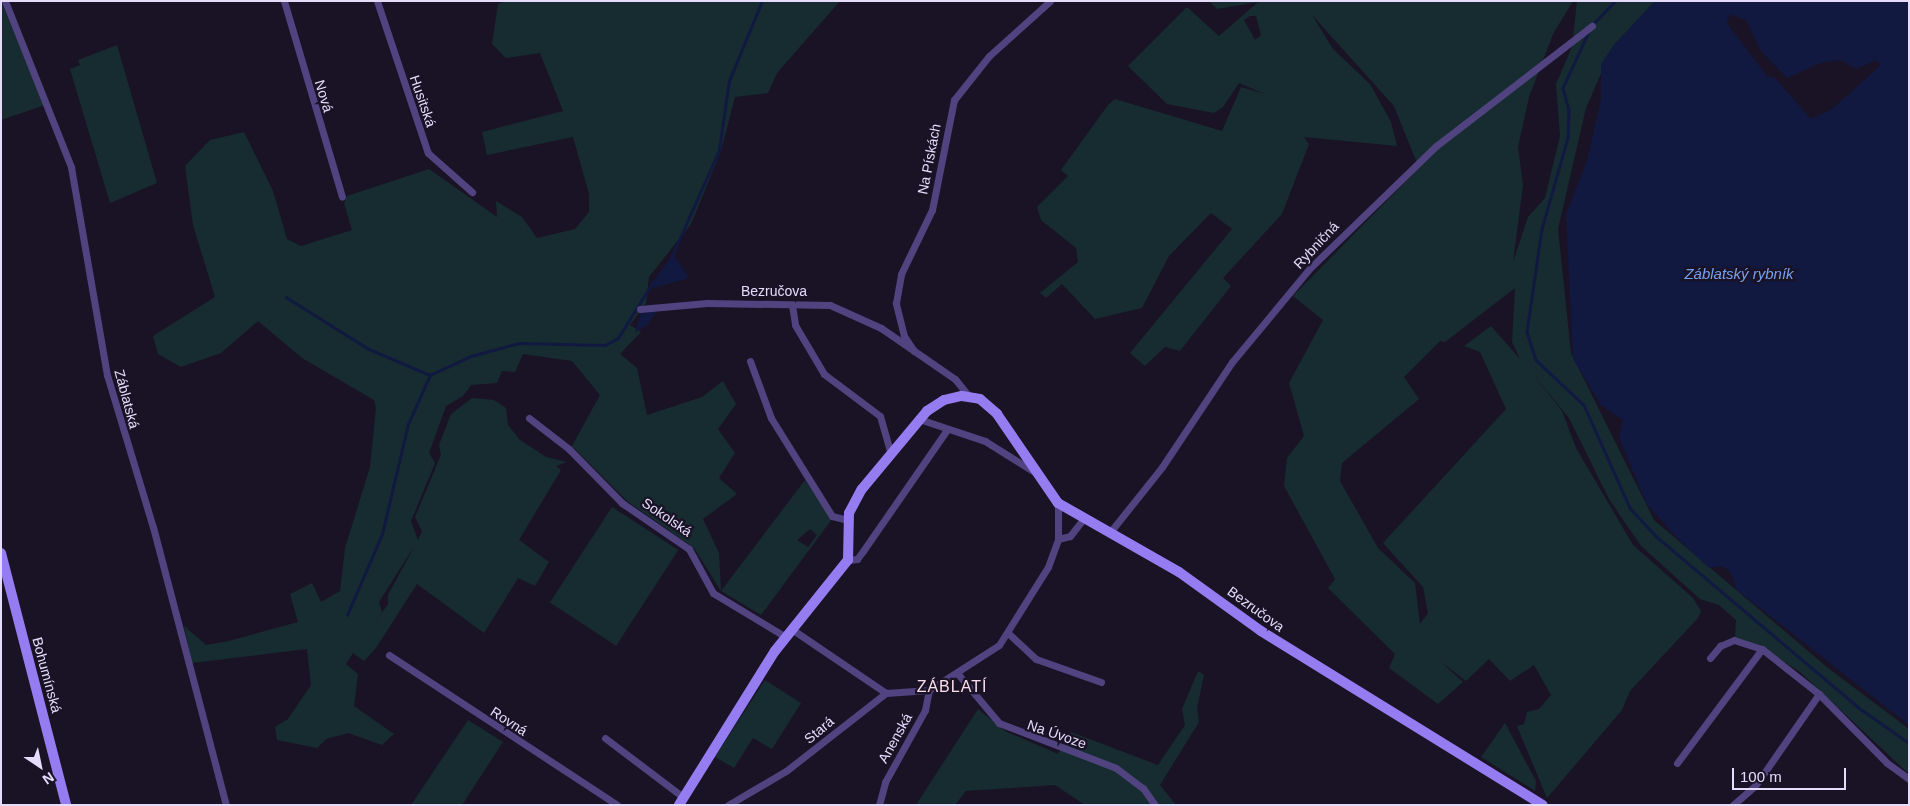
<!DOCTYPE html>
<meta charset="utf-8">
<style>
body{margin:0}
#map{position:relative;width:1910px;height:806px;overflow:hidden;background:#1a1326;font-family:Helvetica,sans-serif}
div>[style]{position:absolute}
.green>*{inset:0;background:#162c30;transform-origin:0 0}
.water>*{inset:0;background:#111941}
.stream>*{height:2.5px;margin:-1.25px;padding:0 1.25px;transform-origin:1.25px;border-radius:1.25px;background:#111941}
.street>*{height:7px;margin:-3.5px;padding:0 3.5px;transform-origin:3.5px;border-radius:3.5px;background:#504380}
.secondary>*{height:10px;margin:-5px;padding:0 5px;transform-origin:5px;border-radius:5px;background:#957df1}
span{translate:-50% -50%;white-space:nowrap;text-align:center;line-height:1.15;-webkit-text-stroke:4.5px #1a1326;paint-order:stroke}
.street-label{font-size:14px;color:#e5dcfb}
.water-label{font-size:15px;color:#75a1f0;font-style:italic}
.quarter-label{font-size:16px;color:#fbdeeb;letter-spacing:1px}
.frame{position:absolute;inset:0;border:2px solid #e5dcfb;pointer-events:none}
.north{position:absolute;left:15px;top:741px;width:50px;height:50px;-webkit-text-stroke:4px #1a1326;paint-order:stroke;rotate:146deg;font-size:14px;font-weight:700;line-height:20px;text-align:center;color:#e5dcfb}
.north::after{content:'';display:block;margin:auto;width:18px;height:22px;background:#e5dcfb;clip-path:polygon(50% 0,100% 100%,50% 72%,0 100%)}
.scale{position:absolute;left:1732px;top:768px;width:114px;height:22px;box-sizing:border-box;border:2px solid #e5dcfb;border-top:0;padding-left:6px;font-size:15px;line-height:18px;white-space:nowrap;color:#e5dcfb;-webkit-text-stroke:4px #1a1326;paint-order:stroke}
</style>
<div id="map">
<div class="green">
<div style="clip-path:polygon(1px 1px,45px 105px,1px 120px)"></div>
<div style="clip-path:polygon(evenodd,506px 1px,840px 1px,777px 73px,768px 93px,735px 97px,721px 151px,691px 224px,649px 277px,646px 303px,630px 325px,641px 332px,620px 354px,637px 368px,647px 415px,702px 397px,723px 381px,736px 404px,718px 429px,735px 453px,719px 478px,737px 494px,703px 519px,719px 553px,721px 591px,805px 480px,832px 519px,761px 615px,721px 591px,694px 548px,627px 501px,572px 446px,600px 395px,572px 361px,523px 354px,515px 372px,502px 371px,497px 383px,471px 385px,463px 396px,446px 406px,429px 453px,435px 463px,411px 521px,418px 540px,422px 531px,415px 517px,441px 455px,439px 445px,451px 414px,472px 398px,494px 400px,506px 408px,508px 425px,520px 440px,546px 457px,567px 462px,556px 466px,561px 470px,519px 540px,549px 562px,535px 586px,518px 578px,484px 633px,417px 584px,376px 648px,364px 661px,353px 653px,346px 664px,358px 674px,354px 706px,394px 734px,382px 745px,348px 733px,326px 739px,317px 748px,277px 740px,275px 727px,288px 719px,311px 685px,307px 649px,192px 663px,184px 626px,206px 645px,229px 641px,298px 622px,290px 594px,312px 583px,321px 602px,340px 591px,345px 548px,370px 467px,376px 408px,374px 400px,302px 358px,258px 321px,221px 353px,181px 367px,158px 354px,153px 336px,215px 297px,193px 225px,185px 166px,210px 140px,244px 132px,273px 191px,287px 239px,301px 246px,352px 230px,344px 203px,347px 196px,429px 169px,497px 217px,496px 201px,522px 217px,537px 238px,575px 229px,589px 212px,589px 194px,573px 137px,487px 155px,482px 132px,563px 111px,540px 53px,506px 58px,492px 44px,498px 4px,506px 1px,810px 529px,817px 535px,808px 547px,797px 540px,810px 529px,506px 1px,415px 545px,388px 595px,388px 604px,371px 628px,382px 612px,379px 602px,415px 545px)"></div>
<div style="clip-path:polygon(evenodd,1209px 1px,1573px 1px,1553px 34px,1529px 97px,1518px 147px,1523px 185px,1513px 262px,1528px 217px,1545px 198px,1560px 136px,1556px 84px,1572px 47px,1577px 1px,1655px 1px,1613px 46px,1586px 108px,1558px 229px,1571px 353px,1654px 520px,1828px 668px,1909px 729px,1909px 774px,1800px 672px,1760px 646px,1735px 638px,1736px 620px,1719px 605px,1700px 599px,1641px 546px,1609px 499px,1569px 418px,1532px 373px,1562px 411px,1576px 448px,1633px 545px,1693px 598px,1701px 611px,1698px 618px,1630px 691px,1622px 710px,1547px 798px,1517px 726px,1524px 724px,1527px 712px,1539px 709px,1551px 695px,1534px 665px,1510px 681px,1489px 659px,1466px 681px,1441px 662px,1463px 682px,1438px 704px,1389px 668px,1395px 654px,1328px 588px,1335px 579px,1284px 486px,1287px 458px,1304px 436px,1289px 383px,1323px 320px,1293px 296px,1419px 168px,1394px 106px,1312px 15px,1333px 49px,1370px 84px,1391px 122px,1397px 146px,1304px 137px,1309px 144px,1282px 214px,1223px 278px,1231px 286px,1180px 351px,1165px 347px,1145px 366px,1130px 353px,1232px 229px,1211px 213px,1169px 256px,1142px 308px,1095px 319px,1062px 284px,1046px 298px,1040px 293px,1078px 262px,1076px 248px,1041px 220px,1037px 207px,1068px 176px,1061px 170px,1108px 105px,1115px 99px,1222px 131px,1241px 87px,1265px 94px,1239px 83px,1223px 107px,1214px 113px,1167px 104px,1128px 66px,1187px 7px,1219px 36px,1258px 2px,1217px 9px,1209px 1px,1250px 16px,1256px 16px,1261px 35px,1255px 40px,1244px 20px,1250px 16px,1209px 1px,1515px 288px,1512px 342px,1520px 359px,1491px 326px,1464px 346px,1480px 352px,1506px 409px,1383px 543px,1423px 587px,1428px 613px,1420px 624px,1415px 583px,1378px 548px,1340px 481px,1342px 463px,1419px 399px,1404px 377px,1440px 341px,1445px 342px,1515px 288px)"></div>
<div style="clip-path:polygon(117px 45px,157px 183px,110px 203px,70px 69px,80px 65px,78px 60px)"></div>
<div style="left:612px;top:507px;width:79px;height:114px;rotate:33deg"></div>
<div style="clip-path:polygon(1198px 671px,1204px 675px,1197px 708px,1199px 722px,1160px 785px,1176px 805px,1085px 805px,1055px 785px,966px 791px,955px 805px,916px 805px,978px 709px,1005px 731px,1058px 754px,1071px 732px,1158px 765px,1185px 725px,1182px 709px)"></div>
<div style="clip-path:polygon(765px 680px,801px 703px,772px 749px,753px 738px,734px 768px,715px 757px)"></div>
<div style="clip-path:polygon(468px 720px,503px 742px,462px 805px,411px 805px)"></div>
<div style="clip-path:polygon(1505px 723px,1536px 781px,1535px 791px,1481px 757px)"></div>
</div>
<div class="water">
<div style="clip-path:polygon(evenodd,1655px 1px,1909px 1px,1909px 725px,1737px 590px,1731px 573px,1723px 566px,1709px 568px,1678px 539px,1646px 503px,1619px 437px,1623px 420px,1601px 405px,1573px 359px,1566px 214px,1587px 161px,1601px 99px,1601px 64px,1613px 46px,1655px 1px,1730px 14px,1746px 20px,1761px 51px,1787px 78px,1820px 63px,1841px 60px,1856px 69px,1876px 60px,1881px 65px,1831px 110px,1811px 119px,1775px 78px,1767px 76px,1727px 23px,1730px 14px)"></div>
<div style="clip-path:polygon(673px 254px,689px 278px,653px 288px,653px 282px)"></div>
<div style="clip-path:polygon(657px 311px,648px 324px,635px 333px,641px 313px)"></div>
</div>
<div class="stream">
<div style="left:1592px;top:25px;width:33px;rotate:-46deg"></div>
<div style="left:1589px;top:32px;width:62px;rotate:114.9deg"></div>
<div style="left:1563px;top:88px;width:24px;rotate:75deg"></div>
<div style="left:1569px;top:111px;width:27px;rotate:92deg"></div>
<div style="left:1568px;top:138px;width:95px;rotate:105.9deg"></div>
<div style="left:1542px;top:229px;width:104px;rotate:98.3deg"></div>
<div style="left:1527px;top:332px;width:29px;rotate:72deg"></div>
<div style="left:1536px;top:360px;width:66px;rotate:43.2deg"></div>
<div style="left:1584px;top:405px;width:113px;rotate:65.9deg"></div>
<div style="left:1630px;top:508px;width:40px;rotate:47deg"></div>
<div style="left:1657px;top:537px;width:263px;rotate:40.2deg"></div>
<div style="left:1858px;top:707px;width:62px;rotate:35.2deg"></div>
<div style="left:671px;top:258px;width:118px;rotate:-66deg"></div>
<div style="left:719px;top:150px;width:70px;rotate:-81.8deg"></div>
<div style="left:729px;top:81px;width:87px;rotate:-67.6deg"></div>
<div style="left:676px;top:260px;width:19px;rotate:62deg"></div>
<div style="left:286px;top:297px;width:98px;rotate:32.1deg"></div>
<div style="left:369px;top:349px;width:66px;rotate:23.1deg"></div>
<div style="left:347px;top:615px;width:88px;rotate:-66.6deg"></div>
<div style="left:382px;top:534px;width:113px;rotate:-76.7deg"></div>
<div style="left:408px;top:424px;width:54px;rotate:-65.8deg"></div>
<div style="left:430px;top:375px;width:45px;rotate:-24.9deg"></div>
<div style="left:471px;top:356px;width:50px;rotate:-15.2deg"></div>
<div style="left:519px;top:343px;width:86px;rotate:1.3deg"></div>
<div style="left:605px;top:345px;width:15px;rotate:-28deg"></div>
<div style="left:618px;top:338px;width:66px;rotate:-58deg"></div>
</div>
<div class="street">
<div style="left:5px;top:1px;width:179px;rotate:68.3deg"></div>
<div style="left:71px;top:167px;width:211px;rotate:80.2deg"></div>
<div style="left:107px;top:375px;width:159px;rotate:73.2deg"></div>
<div style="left:153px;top:527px;width:287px;rotate:75.3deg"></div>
<div style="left:284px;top:1px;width:204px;rotate:73.5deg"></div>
<div style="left:377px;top:1px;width:160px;rotate:71.5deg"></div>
<div style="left:428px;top:153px;width:59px;rotate:41.6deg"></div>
<div style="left:792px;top:305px;width:20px;rotate:81deg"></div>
<div style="left:795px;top:325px;width:57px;rotate:59.4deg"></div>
<div style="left:824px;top:374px;width:70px;rotate:36.9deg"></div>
<div style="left:880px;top:416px;width:40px;rotate:74deg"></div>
<div style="left:640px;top:309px;width:67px;rotate:-5.1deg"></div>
<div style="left:707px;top:303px;width:123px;rotate:0.9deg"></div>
<div style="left:830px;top:305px;width:56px;rotate:24.3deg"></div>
<div style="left:881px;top:328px;width:90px;rotate:34.6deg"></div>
<div style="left:955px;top:379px;width:22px;rotate:51deg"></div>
<div style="left:914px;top:351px;width:18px;rotate:-124deg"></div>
<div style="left:904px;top:336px;width:34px;rotate:-104deg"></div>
<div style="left:896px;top:303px;width:29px;rotate:-80deg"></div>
<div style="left:901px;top:274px;width:71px;rotate:-64.2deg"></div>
<div style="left:932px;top:210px;width:112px;rotate:-78.7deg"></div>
<div style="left:954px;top:100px;width:56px;rotate:-51.5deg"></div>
<div style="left:989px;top:56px;width:82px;rotate:-42deg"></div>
<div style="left:750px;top:361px;width:61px;rotate:69.8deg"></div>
<div style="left:771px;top:418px;width:115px;rotate:58.1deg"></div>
<div style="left:832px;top:516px;width:16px;rotate:14deg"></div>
<div style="left:529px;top:418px;width:51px;rotate:37.8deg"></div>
<div style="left:569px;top:449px;width:76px;rotate:45.5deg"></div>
<div style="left:622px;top:503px;width:81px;rotate:34.5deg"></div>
<div style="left:689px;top:549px;width:50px;rotate:61.4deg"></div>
<div style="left:713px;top:593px;width:85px;rotate:31.1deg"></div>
<div style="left:919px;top:419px;width:70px;rotate:18.4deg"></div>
<div style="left:985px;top:441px;width:60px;rotate:32.1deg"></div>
<div style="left:1111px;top:531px;width:82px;rotate:-51.4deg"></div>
<div style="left:1162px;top:467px;width:126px;rotate:-56.3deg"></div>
<div style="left:1232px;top:362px;width:124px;rotate:-50.3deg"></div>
<div style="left:1311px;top:267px;width:174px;rotate:-44.1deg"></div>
<div style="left:1436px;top:146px;width:197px;rotate:-37.6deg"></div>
<div style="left:1058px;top:539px;width:12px;rotate:-14deg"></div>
<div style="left:1070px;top:536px;width:24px;rotate:-52deg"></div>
<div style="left:848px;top:560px;width:9px;rotate:-6deg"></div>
<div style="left:857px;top:559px;width:10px;rotate:-53deg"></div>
<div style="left:863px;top:551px;width:146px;rotate:-55.3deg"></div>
<div style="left:793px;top:630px;width:112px;rotate:34.1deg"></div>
<div style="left:1008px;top:633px;width:38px;rotate:43deg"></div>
<div style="left:1036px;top:659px;width:69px;rotate:19.5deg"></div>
<div style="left:389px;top:655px;width:273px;rotate:33.3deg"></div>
<div style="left:1710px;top:658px;width:16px;rotate:-50deg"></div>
<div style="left:1720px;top:646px;width:15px;rotate:-23deg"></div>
<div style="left:1734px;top:640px;width:29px;rotate:18deg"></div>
<div style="left:1762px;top:649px;width:73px;rotate:38.3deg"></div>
<div style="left:1819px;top:694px;width:97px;rotate:45.4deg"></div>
<div style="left:1887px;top:763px;width:27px;rotate:36deg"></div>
<div style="left:958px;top:674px;width:64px;rotate:50.1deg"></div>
<div style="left:999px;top:723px;width:125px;rotate:21deg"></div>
<div style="left:1116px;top:768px;width:34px;rotate:37deg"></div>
<div style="left:1143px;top:788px;width:21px;rotate:55deg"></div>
<div style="left:605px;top:738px;width:98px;rotate:37.1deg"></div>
<div style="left:1677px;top:763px;width:142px;rotate:-53.3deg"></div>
<div style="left:728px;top:805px;width:67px;rotate:-30.4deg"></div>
<div style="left:786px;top:771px;width:127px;rotate:-38deg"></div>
<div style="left:886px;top:693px;width:43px;rotate:-4deg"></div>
<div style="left:879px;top:805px;width:24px;rotate:-75deg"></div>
<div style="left:885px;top:782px;width:82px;rotate:-60.9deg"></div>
<div style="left:925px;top:710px;width:20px;rotate:-79deg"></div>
<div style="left:929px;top:690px;width:83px;rotate:-32.7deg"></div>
<div style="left:999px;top:645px;width:92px;rotate:-57.9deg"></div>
<div style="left:1048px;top:567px;width:30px;rotate:-70deg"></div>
<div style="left:1058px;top:539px;width:36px;rotate:-90deg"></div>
<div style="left:1733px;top:805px;width:29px;rotate:-41deg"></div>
<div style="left:1755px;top:786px;width:112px;rotate:-55.2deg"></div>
</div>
<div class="secondary">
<div style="left:1px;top:553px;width:260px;rotate:75.5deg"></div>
<div style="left:679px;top:805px;width:181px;rotate:-58.1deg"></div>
<div style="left:775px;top:651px;width:117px;rotate:-51.3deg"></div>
<div style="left:848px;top:560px;width:47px;rotate:-88.8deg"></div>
<div style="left:849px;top:513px;width:27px;rotate:-62deg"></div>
<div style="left:862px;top:489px;width:102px;rotate:-50.2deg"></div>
<div style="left:927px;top:411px;width:20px;rotate:-33deg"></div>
<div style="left:944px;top:400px;width:18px;rotate:-13deg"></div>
<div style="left:962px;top:396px;width:18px;rotate:9deg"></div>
<div style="left:980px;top:399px;width:23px;rotate:41deg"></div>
<div style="left:997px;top:414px;width:108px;rotate:55.6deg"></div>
<div style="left:1058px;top:503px;width:139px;rotate:29.7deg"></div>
<div style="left:1179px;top:572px;width:101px;rotate:35.7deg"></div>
<div style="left:1261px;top:631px;width:331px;rotate:31.7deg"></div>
</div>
<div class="street-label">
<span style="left:324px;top:96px;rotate:73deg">Nová</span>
<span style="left:423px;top:101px;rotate:71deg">Husitská</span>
<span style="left:929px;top:159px;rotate:-79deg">Na Pískách</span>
<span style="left:1316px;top:245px;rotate:-47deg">Rybničná</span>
<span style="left:774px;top:291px">Bezručova</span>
<span style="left:127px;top:399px;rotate:75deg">Záblatská</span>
<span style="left:667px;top:517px;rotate:34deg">Sokolská</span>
<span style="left:1256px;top:609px;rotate:36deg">Bezručova</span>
<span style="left:47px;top:675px;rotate:75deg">Bohumínská</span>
<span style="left:509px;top:721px;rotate:33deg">Rovná</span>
<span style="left:819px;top:730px;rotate:-40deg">Stará</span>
<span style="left:1057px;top:734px;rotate:19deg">Na Úvoze</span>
<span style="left:895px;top:738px;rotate:-61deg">Anenská</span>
</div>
<div class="water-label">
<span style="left:1739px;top:274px">Záblatský rybník</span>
</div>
<div class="quarter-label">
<span style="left:952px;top:687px">ZÁBLATÍ</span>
</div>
<div class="frame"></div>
<div class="north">N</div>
<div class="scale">100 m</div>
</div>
